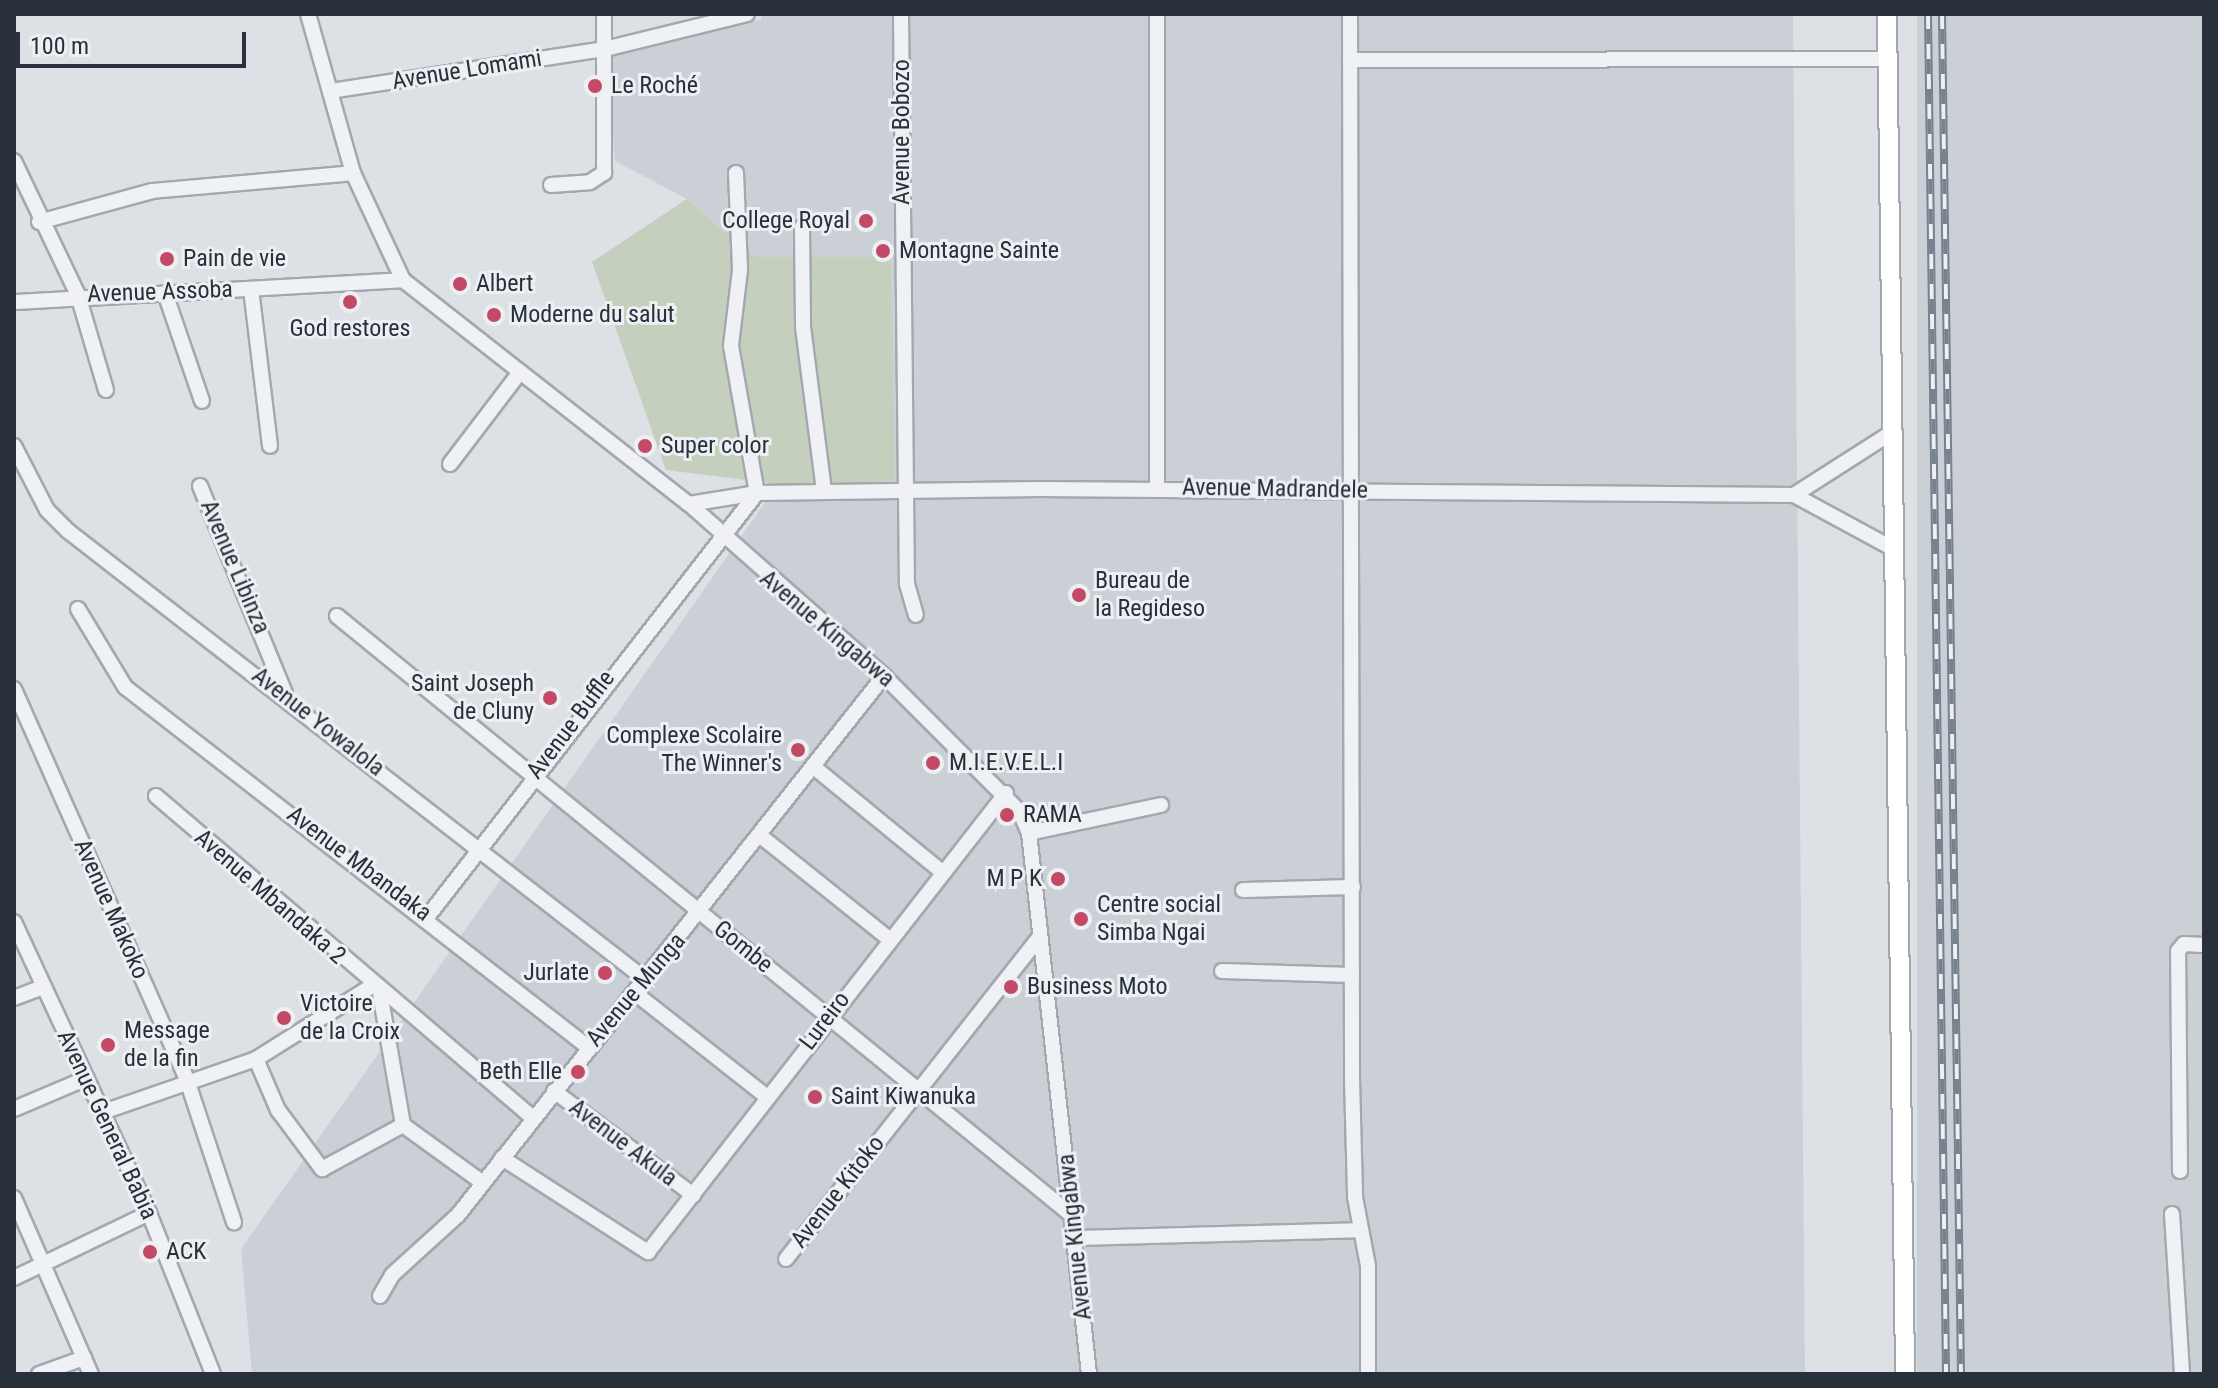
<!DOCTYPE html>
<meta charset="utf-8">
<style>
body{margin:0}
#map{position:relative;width:2218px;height:1388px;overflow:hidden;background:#dde1e5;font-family:"Roboto Condensed",sans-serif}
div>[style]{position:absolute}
.built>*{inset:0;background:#cbd0d7;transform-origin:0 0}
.green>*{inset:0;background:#c4cfbe}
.roads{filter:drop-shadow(2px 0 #a3a8af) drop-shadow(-2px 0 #a3a8af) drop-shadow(0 2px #a3a8af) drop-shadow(0 -2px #a3a8af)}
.minor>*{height:14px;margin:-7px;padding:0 7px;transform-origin:7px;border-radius:7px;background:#eff1f4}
.major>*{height:18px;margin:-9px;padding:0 9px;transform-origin:9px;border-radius:9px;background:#fff}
.rail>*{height:8px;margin-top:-4px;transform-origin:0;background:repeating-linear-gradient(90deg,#ecf0f3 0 15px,#77828e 0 30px);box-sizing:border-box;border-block:2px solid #77828e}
.dots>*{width:22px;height:22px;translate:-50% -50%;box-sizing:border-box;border:4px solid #ecf0f3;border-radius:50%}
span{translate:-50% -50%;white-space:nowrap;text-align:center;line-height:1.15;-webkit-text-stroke:6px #ecf0f3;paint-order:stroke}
.street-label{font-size:24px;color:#27303b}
.poi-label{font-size:24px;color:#27303b}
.left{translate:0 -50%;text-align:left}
.right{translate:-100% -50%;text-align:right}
.frame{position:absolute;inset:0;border:16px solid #27303b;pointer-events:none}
.scale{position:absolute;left:16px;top:32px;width:230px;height:36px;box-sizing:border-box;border:4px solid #27303b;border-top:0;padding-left:10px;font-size:24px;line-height:28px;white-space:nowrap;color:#27303b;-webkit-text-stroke:6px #ecf0f3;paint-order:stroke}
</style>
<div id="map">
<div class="built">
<div style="clip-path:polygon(761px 14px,1793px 14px,1805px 1374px,252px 1374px,241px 1249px,778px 484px,894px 484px,891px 257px,754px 257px,687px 199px,615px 161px,605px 49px,761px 20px)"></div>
<div style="left:1917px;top:14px;width:287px;height:1360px"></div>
</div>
<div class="green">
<div style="clip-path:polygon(687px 199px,754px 257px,891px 257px,895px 484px,778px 484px,666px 470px,592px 262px)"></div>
</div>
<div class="roads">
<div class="minor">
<div style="left:308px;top:14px;width:165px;rotate:74.2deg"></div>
<div style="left:353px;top:173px;width:118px;rotate:65deg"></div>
<div style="left:403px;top:280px;width:363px;rotate:38.1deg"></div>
<div style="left:689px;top:504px;width:260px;rotate:41.4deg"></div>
<div style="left:884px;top:676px;width:192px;rotate:45deg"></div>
<div style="left:1020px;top:812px;width:23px;rotate:67deg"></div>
<div style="left:1029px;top:833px;width:544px;rotate:83.67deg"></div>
<div style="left:901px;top:14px;width:570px;rotate:89.4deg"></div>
<div style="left:907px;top:584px;width:32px;rotate:74deg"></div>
<div style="left:1157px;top:14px;width:474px;rotate:90deg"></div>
<div style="left:1350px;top:14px;width:1065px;rotate:89.89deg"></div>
<div style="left:1352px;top:1079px;width:118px;rotate:88.5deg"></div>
<div style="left:1355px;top:1197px;width:70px;rotate:79.3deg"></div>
<div style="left:1368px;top:1266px;width:108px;rotate:90deg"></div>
<div style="left:1350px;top:60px;width:537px;rotate:-0.11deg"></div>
<div style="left:330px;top:91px;width:278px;rotate:-8.7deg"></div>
<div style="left:605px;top:49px;width:146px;rotate:-13.8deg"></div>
<div style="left:14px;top:161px;width:148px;rotate:64.5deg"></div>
<div style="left:78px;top:295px;width:99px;rotate:73.6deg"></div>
<div style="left:736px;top:173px;width:97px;rotate:87.6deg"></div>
<div style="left:740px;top:270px;width:77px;rotate:96.8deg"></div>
<div style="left:731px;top:346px;width:149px;rotate:80deg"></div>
<div style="left:551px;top:185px;width:39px;rotate:-4deg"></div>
<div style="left:590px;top:182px;width:17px;rotate:-33deg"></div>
<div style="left:604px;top:173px;width:159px;rotate:-90deg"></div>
<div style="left:39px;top:222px;width:117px;rotate:-15.3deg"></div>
<div style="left:152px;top:191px;width:202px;rotate:-5.1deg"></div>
<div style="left:802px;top:227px;width:100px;rotate:89.4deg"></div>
<div style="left:803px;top:327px;width:166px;rotate:82.7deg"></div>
<div style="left:251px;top:289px;width:158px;rotate:83.1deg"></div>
<div style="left:165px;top:293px;width:114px;rotate:71.1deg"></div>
<div style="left:14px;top:302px;width:390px;rotate:-3.2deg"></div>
<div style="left:14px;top:446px;width:72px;rotate:62.7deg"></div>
<div style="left:47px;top:510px;width:30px;rotate:45deg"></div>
<div style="left:68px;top:531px;width:732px;rotate:37.84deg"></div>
<div style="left:450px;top:464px;width:111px;rotate:-52.7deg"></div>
<div style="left:200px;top:486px;width:224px;rotate:67.7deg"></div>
<div style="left:1794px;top:495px;width:112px;rotate:-32.6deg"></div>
<div style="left:689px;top:504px;width:69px;rotate:-9.2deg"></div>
<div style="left:757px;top:493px;width:282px;rotate:-0.8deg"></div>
<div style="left:1039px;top:489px;width:755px;rotate:0.46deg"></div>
<div style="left:1794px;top:495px;width:114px;rotate:28.4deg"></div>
<div style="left:78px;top:609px;width:91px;rotate:58.9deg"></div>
<div style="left:125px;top:687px;width:586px;rotate:37.87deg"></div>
<div style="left:337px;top:616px;width:951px;rotate:39.2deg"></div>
<div style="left:14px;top:689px;width:428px;rotate:66.1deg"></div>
<div style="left:187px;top:1080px;width:150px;rotate:71.7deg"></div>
<div style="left:815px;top:768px;width:164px;rotate:39.3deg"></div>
<div style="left:156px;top:796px;width:496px;rotate:40.5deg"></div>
<div style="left:1029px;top:833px;width:135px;rotate:-12deg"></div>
<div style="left:763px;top:838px;width:160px;rotate:38.7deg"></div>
<div style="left:1243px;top:890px;width:110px;rotate:-1.6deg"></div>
<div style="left:428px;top:916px;width:536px;rotate:-52.13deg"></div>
<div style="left:14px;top:922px;width:321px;rotate:65.1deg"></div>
<div style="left:149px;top:1213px;width:173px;rotate:68.3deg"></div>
<div style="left:1222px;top:971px;width:130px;rotate:1.8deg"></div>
<div style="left:380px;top:993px;width:134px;rotate:80.1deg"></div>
<div style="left:403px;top:1125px;width:99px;rotate:35.9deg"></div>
<div style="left:635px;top:993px;width:168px;rotate:38.2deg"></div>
<div style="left:14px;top:998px;width:31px;rotate:-21deg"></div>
<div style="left:256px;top:1059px;width:56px;rotate:66.7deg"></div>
<div style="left:278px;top:1110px;width:74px;rotate:53.3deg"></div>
<div style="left:322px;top:1169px;width:92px;rotate:-28.5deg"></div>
<div style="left:554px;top:1091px;width:174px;rotate:36.8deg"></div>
<div style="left:14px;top:1109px;width:79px;rotate:-23deg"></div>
<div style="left:103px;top:1112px;width:162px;rotate:-19.1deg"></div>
<div style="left:256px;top:1059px;width:137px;rotate:-32.2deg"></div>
<div style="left:502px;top:1158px;width:174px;rotate:32.8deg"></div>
<div style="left:648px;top:1252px;width:582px;rotate:-52.05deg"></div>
<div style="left:2180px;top:1171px;width:220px;rotate:-90.5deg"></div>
<div style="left:2178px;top:951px;width:9px;rotate:-49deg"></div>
<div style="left:2184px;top:944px;width:20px;rotate:3deg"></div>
<div style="left:14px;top:1198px;width:192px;rotate:66.4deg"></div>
<div style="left:2172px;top:1214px;width:160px;rotate:86.4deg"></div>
<div style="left:1076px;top:1238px;width:283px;rotate:-1.6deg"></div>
<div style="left:786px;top:1259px;width:410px;rotate:-51.8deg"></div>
<div style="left:14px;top:1278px;width:150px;rotate:-25.7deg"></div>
<div style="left:380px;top:1296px;width:24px;rotate:-60deg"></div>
<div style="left:392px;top:1275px;width:89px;rotate:-42.3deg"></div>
<div style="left:458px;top:1215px;width:687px;rotate:-51.68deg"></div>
<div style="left:39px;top:1374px;width:48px;rotate:-19.6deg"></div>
</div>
<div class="major">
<div style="left:1887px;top:14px;width:1360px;rotate:89.24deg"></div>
</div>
</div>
<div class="rail">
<div style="left:1928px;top:14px;width:1360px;rotate:89.24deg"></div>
<div style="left:1942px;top:14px;width:1360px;rotate:89.2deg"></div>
</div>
<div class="dots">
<div style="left:595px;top:86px;background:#c34967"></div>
<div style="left:866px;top:221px;background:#c34967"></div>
<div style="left:883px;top:251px;background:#c34967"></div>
<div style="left:167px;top:259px;background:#c34967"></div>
<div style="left:460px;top:284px;background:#c34967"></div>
<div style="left:350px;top:302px;background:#c34967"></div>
<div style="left:494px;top:315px;background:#c34967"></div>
<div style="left:645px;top:446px;background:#c34967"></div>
<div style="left:1079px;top:595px;background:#c34967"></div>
<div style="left:550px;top:698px;background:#c34967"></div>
<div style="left:798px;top:750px;background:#c34967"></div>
<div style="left:933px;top:763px;background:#c34967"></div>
<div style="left:1007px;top:815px;background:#c34967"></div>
<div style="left:1058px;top:879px;background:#c34967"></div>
<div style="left:1081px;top:919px;background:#c34967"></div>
<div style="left:605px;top:973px;background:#c34967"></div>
<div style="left:1011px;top:987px;background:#c34967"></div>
<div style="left:284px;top:1018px;background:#c34967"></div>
<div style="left:108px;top:1045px;background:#c34967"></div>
<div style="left:578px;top:1072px;background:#c34967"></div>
<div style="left:815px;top:1097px;background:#c34967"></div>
<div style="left:150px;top:1252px;background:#c34967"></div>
</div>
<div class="street-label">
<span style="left:467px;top:70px;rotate:-9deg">Avenue Lomami</span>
<span style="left:902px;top:132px;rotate:-90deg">Avenue Bobozo</span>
<span style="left:160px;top:292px;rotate:-2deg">Avenue Assoba</span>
<span style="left:1275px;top:489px;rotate:1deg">Avenue Madrandele</span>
<span style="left:235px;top:567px;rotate:67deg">Avenue Libinza</span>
<span style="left:827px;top:629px;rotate:40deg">Avenue Kingabwa</span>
<span style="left:318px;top:722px;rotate:38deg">Avenue Yowalola</span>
<span style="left:571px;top:725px;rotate:-53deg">Avenue Buffle</span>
<span style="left:359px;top:864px;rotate:37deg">Avenue Mbandaka</span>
<span style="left:270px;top:897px;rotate:41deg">Avenue Mbandaka 2</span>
<span style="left:111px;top:909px;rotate:66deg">Avenue Makoko</span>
<span style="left:743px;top:947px;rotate:39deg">Gombe</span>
<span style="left:636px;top:990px;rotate:-50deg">Avenue Munga</span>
<span style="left:825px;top:1021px;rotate:-53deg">Lureiro</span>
<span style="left:107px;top:1125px;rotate:65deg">Avenue General Babia</span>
<span style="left:623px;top:1143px;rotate:37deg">Avenue Akula</span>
<span style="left:838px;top:1192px;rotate:-52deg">Avenue Kitoko</span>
<span style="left:1075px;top:1237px;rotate:-96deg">Avenue Kingabwa</span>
</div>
<div class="poi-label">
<span class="left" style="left:611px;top:86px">Le Roché</span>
<span class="right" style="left:850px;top:221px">College Royal</span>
<span class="left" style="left:899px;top:251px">Montagne Sainte</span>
<span class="left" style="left:183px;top:259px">Pain de vie</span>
<span class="left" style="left:476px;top:284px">Albert</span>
<span class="left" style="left:510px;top:315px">Moderne du salut</span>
<span style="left:350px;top:329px">God restores</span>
<span class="left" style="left:661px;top:446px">Super color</span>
<span class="left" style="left:1095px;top:595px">Bureau de<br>la Regideso</span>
<span class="right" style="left:534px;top:698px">Saint Joseph<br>de Cluny</span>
<span class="right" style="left:782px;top:750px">Complexe Scolaire<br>The Winner's</span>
<span class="left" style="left:949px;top:763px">M.I.E.V.E.L.I</span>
<span class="left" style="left:1023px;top:815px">RAMA</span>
<span class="right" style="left:1042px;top:879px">M P K</span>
<span class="left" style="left:1097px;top:919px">Centre social<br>Simba Ngai</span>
<span class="right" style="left:589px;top:973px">Jurlate</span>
<span class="left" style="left:1027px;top:987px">Business Moto</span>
<span class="left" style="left:300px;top:1018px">Victoire<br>de la Croix</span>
<span class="left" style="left:124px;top:1045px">Message<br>de la fin</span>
<span class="right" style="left:562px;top:1072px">Beth Elle</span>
<span class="left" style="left:831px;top:1097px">Saint Kiwanuka</span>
<span class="left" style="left:166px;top:1252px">ACK</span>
</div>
<div class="frame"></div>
<div class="scale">100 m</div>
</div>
